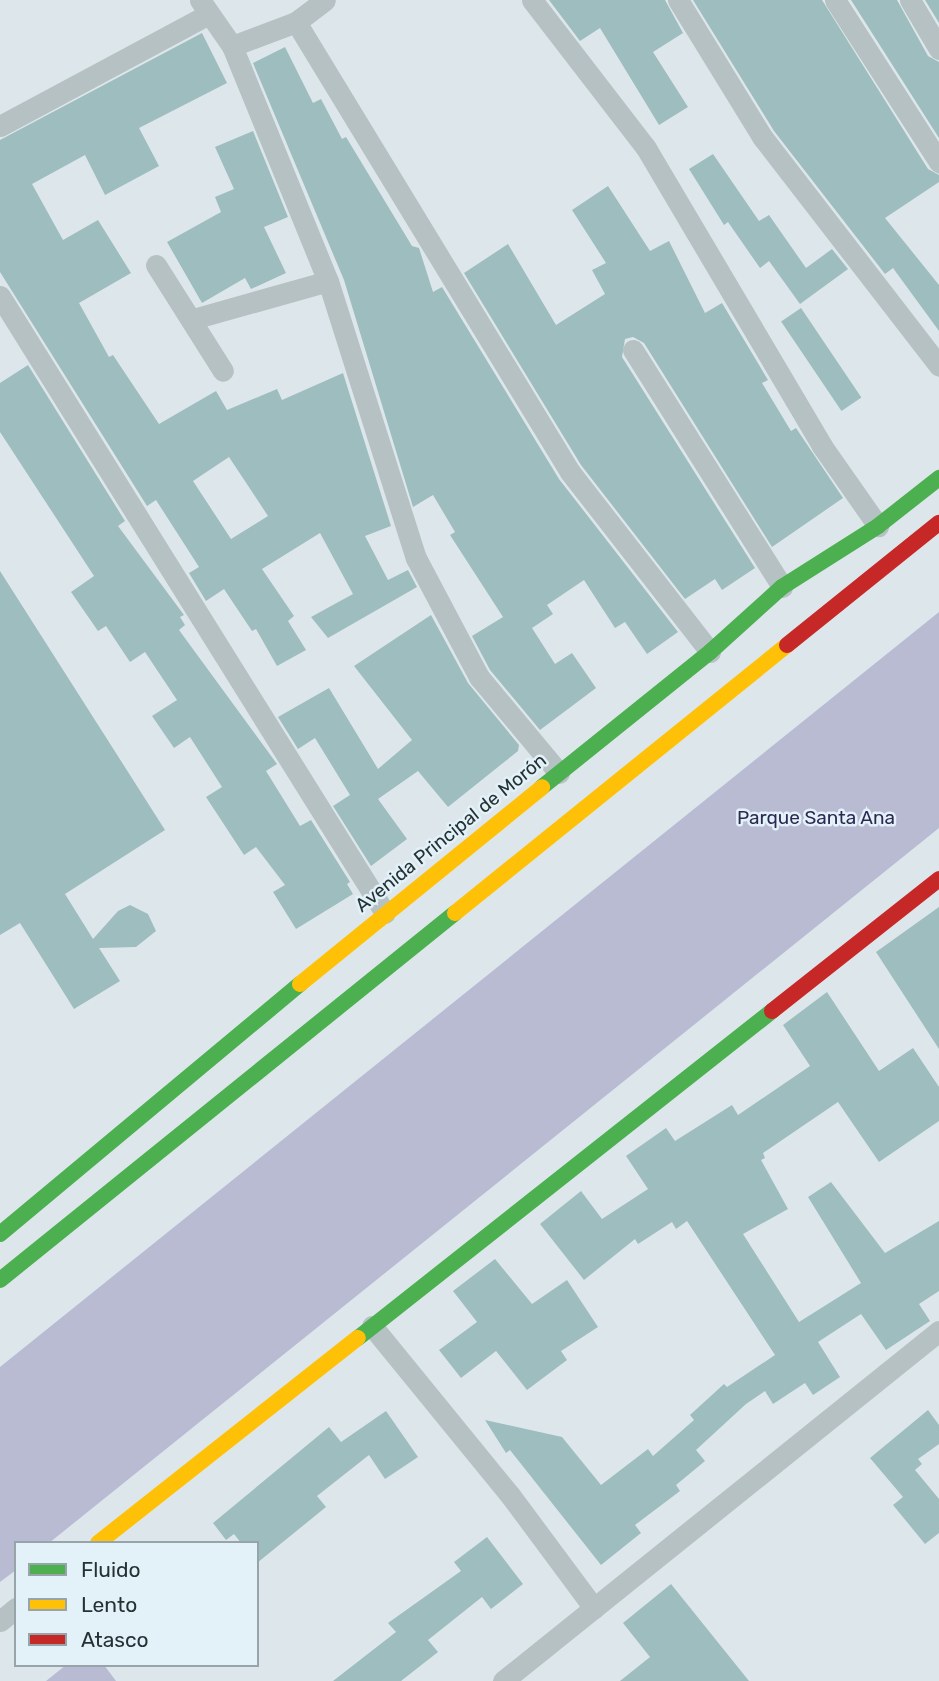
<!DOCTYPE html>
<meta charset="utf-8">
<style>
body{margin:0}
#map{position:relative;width:939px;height:1681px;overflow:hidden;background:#dde7eb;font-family:Rubik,sans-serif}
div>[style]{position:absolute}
.green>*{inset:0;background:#b9bbd3}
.building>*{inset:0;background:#9ebdbf;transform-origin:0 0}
.street>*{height:21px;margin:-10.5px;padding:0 10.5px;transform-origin:10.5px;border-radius:10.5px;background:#b6c1c4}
.fast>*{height:16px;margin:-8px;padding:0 8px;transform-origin:8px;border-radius:8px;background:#4caf50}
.slow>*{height:16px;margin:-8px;padding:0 8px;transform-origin:8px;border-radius:8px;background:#ffc107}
.jam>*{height:16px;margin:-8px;padding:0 8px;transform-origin:8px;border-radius:8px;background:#c62828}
span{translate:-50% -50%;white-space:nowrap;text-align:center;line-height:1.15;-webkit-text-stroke:5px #e3f2f9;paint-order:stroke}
.park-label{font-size:19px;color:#2f2853}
.street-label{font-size:19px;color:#253234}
.legend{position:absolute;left:14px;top:1541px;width:245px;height:126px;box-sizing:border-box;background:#e3f2f9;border:2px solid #97a5aa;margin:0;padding:9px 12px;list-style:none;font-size:21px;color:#253234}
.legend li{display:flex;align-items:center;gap:14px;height:35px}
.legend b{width:35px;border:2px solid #97a5aa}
</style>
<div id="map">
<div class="green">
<div style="clip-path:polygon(939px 612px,939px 828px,49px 1543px,16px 1543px,16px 1570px,0 1582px,0 1367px)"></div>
<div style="clip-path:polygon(66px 1665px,104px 1665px,116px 1681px,46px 1681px)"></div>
</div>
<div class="building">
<div style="clip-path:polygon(549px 0,665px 0,683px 33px,653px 52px,688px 107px,659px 125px,600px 28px,580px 41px)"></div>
<div style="clip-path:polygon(693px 0,822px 0,928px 169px,939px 175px,939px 182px,885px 218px,939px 285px,939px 331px,893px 268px,885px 274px,774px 131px)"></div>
<div style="clip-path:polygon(851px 0,897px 0,928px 56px,939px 62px,939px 138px)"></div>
<div style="clip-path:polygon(925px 0,939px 0,939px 23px)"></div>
<div style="clip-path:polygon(evenodd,202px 33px,227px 83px,139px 128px,159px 166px,105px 195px,85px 155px,32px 184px,63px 240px,98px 220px,131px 273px,79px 303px,109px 357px,113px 355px,159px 424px,216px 391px,227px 410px,277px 389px,282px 400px,343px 373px,391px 526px,365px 536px,388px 580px,408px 570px,417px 587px,328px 638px,311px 617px,353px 594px,320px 533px,262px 569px,294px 616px,288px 621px,306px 650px,277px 666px,256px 629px,252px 631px,224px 589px,206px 601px,189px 573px,199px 567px,156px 500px,147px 506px,0 272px,0 140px,202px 33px,229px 457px,268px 516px,231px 539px,193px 481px,229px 457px)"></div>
<div style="clip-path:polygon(285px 47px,313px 103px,321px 99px,342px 139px,346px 137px,412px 246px,419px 248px,433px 292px,442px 287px,559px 479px,678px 632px,647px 654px,625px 622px,615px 628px,584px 580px,547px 605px,553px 614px,532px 628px,555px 664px,572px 653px,596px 688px,540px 730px,490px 670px,472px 636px,503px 617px,450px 535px,455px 532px,433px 495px,413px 507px,344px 280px,253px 63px)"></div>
<div style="clip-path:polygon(253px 131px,288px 217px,264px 227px,286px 273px,251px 289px,245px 278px,202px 303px,167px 242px,221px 212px,215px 197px,234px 189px,215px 147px)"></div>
<div style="clip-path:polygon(713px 154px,759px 221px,769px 215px,806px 268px,832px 249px,848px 269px,800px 304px,769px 261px,760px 268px,728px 222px,724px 225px,689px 169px)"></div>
<div style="clip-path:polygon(608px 186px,650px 251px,669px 241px,705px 313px,722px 303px,768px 380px,762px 383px,791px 431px,796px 428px,843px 498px,772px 547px,644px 343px,633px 337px,625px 339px,622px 357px,755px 568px,722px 590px,715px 579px,685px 599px,581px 465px,464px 273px,508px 244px,556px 325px,605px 294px,592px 270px,606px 263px,572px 210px)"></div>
<div style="left:801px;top:308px;width:108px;height:24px;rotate:56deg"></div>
<div style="clip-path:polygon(28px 365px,125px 521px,118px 526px,184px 615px,180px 617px,185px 625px,179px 630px,277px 764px,266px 771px,300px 826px,311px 820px,350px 882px,347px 884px,353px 894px,296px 929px,273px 892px,285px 885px,256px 847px,244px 855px,206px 797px,222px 787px,190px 737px,174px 748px,152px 716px,177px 700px,145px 652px,130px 662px,106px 626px,98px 631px,71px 592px,94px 576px,0 432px,0 383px)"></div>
<div style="clip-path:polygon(0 571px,165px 830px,65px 894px,93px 939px,118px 911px,130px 905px,148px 914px,156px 931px,136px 947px,99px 948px,120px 981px,74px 1009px,20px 923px,0 935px)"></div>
<div style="clip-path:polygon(431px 615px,468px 683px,519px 745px,518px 751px,448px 807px,418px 771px,378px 799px,407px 839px,371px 866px,333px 806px,350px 795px,315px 738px,298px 749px,278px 717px,329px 688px,378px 769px,412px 740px,354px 666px)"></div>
<div style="clip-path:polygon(939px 907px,939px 1049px,876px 952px)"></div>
<div style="clip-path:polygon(827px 992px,879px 1071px,913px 1048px,939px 1087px,939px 1121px,879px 1162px,838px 1102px,763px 1153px,765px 1158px,761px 1160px,788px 1209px,743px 1234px,799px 1322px,861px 1283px,808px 1197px,831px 1182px,885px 1253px,939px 1221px,939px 1291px,919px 1304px,930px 1321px,886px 1350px,861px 1314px,818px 1342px,840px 1377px,813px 1395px,805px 1383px,773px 1404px,765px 1391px,746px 1404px,696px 1450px,705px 1461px,676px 1485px,680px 1491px,635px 1525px,641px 1533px,601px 1565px,510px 1450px,506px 1453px,485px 1420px,562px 1437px,601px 1485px,648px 1449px,653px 1456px,694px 1420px,690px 1415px,724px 1384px,727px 1387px,775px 1355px,687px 1221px,676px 1229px,672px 1222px,638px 1244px,635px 1239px,584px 1280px,540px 1224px,581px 1191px,602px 1219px,648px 1189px,626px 1156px,666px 1128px,675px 1141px,732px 1105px,738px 1115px,810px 1066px,783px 1025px)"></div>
<div style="clip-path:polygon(495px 1259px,532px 1304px,567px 1280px,598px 1327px,561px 1351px,567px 1360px,527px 1390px,496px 1351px,461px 1378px,439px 1350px,477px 1322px,453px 1291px)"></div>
<div style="clip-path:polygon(928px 1410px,939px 1425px,939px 1444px,918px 1459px,922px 1464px,915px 1470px,939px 1499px,939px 1533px,925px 1544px,893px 1505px,903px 1497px,870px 1458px)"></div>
<div style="clip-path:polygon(386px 1411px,418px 1457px,385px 1479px,369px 1455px,317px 1496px,326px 1507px,257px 1563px,257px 1543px,241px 1543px,234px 1534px,226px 1540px,213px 1523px,329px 1427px,341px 1442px)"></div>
<div style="clip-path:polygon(487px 1537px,523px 1584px,491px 1609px,482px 1597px,428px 1640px,438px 1652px,401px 1681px,333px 1681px,396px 1632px,388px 1623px,461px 1571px,454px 1562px)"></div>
<div style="clip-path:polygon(671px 1584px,749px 1681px,620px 1681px,650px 1657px,623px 1623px)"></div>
</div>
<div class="street">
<div style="left:200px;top:0;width:56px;rotate:55.2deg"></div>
<div style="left:232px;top:46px;width:254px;rotate:67.8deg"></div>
<div style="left:328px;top:281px;width:291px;rotate:72.4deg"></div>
<div style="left:416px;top:558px;width:135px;rotate:62.1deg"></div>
<div style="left:479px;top:677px;width:125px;rotate:50.2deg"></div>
<div style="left:532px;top:0;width:187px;rotate:52.4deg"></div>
<div style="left:646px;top:148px;width:346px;rotate:59.4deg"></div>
<div style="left:822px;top:446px;width:98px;rotate:55deg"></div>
<div style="left:678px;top:0;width:162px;rotate:58.4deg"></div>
<div style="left:763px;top:138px;width:288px;rotate:52.3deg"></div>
<div style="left:835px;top:0;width:193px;rotate:57.3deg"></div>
<div style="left:910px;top:0;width:57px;rotate:59.4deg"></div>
<div style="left:296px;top:22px;width:527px;rotate:58.66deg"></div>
<div style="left:570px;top:472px;width:228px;rotate:52.1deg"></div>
<div style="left:232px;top:46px;width:68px;rotate:-20.6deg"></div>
<div style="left:296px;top:22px;width:36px;rotate:-37deg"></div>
<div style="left:0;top:126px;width:237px;rotate:-28.2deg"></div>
<div style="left:156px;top:265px;width:125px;rotate:57.7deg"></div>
<div style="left:0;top:296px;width:727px;rotate:58.04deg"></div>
<div style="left:193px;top:319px;width:140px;rotate:-15.7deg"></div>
<div style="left:633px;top:350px;width:280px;rotate:57.8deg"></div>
<div style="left:372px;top:1326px;width:218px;rotate:50.8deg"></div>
<div style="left:510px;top:1495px;width:141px;rotate:53.4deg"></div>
<div style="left:0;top:1621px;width:21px;rotate:-39deg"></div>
<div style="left:503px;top:1681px;width:559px;rotate:-38.76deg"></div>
</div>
<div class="fast">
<div style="left:542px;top:787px;width:216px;rotate:-38.8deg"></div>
<div style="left:710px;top:652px;width:97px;rotate:-42.1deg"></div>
<div style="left:782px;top:587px;width:114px;rotate:-32.4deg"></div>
<div style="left:878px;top:526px;width:78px;rotate:-38.2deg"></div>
<div style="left:0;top:1234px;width:391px;rotate:-39.8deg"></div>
<div style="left:0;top:1280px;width:585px;rotate:-38.89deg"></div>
<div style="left:358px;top:1338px;width:528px;rotate:-38.3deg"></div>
</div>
<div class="slow">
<div style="left:455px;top:913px;width:427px;rotate:-38.9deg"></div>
<div style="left:300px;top:984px;width:312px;rotate:-39.1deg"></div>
<div style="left:98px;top:1543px;width:331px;rotate:-38.3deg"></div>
</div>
<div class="jam">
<div style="left:787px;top:645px;width:195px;rotate:-38.8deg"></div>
<div style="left:772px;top:1011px;width:213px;rotate:-38.3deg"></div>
</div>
<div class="park-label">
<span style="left:816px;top:818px">Parque Santa Ana</span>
</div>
<div class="street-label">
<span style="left:451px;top:833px;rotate:-39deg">Avenida Principal de Morón</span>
</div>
<ul class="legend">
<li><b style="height:9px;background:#4caf50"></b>Fluido</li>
<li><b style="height:9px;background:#ffc107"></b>Lento</li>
<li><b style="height:9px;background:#c62828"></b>Atasco</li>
</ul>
</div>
